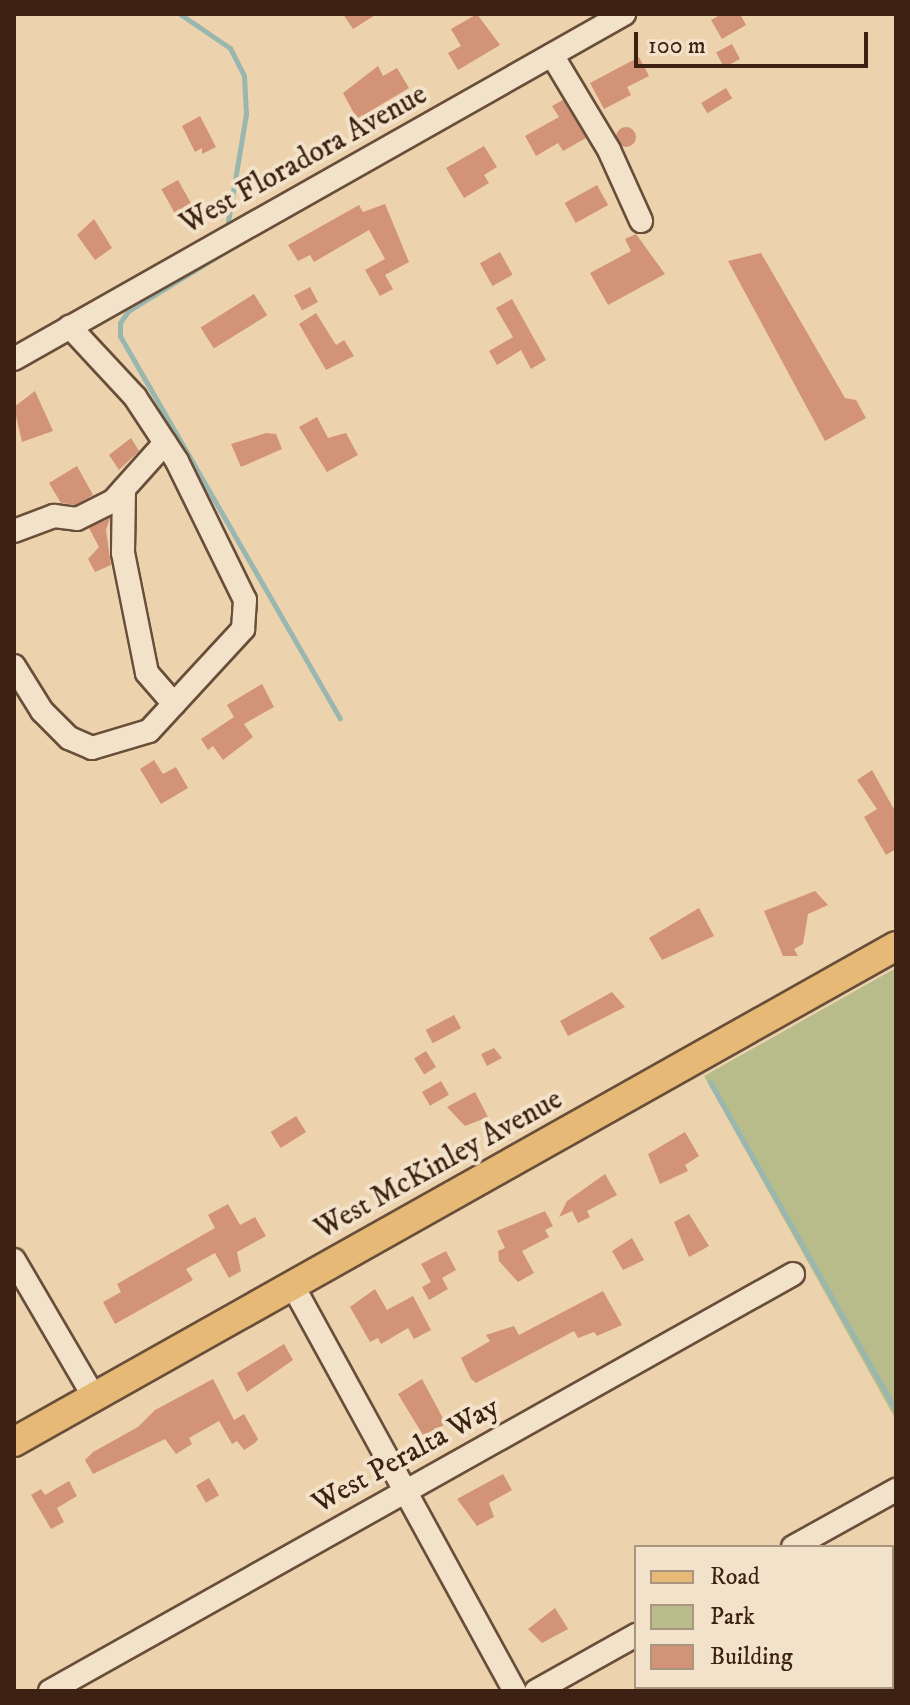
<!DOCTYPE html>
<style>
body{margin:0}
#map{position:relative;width:910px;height:1705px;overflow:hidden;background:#edd3ad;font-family:"IM FELL DW Pica",serif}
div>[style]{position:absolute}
.green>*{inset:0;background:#b8bc8a}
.stream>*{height:5px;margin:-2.5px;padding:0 2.5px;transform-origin:2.5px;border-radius:2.5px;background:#99b7ae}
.building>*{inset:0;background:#d29377;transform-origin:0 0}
.round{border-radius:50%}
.roads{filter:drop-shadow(2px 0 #694e3a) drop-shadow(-2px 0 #694e3a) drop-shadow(0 2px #694e3a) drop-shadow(0 -2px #694e3a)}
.minor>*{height:22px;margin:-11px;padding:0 11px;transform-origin:11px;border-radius:11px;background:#f3e2ca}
.major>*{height:28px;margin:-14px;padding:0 14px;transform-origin:14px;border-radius:14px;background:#e6ba76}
span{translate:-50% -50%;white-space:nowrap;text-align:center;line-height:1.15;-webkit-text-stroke:8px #f3e2ca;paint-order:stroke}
.street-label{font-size:30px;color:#3d2213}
.frame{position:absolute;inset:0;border:16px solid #3d2213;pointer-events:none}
.legend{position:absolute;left:634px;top:1545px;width:260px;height:144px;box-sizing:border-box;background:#f3e2ca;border:2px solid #aa9581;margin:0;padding:10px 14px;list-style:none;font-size:24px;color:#3d2213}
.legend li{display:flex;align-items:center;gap:16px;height:40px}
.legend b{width:40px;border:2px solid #aa9581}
.scale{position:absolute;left:634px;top:32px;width:234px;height:36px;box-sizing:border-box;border:4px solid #3d2213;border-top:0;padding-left:10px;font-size:24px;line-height:28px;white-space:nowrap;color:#3d2213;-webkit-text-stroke:6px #f3e2ca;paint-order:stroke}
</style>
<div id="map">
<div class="green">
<div style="clip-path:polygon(896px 968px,896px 1420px,704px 1076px)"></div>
</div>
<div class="stream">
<div style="left:180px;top:14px;width:60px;rotate:34.2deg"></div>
<div style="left:230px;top:48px;width:31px;rotate:63deg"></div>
<div style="left:244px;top:76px;width:38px;rotate:87deg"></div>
<div style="left:246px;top:114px;width:109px;rotate:99.5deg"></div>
<div style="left:226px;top:251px;width:115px;rotate:148.5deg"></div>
<div style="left:128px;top:311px;width:14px;rotate:124deg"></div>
<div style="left:120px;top:323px;width:13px;rotate:90deg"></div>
<div style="left:120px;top:336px;width:441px;rotate:60.1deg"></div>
<div style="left:710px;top:1082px;width:378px;rotate:60.5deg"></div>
</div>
<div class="building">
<div style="clip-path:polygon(343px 14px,377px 14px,353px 29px)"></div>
<div style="clip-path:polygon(477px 14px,500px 45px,458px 70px,448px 53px,461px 46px,451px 29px)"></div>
<div style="clip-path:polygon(722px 14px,740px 14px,746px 25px,722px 39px,711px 20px)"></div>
<div style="left:732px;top:44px;width:17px;height:18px;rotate:62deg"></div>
<div style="clip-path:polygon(639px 57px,649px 76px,627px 87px,631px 95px,604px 109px,590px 83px)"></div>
<div style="clip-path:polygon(378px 66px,383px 76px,397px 68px,409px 88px,357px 119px,343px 93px)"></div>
<div style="left:726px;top:88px;width:12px;height:29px;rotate:59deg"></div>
<div style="clip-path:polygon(563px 100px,586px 138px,563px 151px,558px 143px,536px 156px,525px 136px,559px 117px,552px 106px)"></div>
<div style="clip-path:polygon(200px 116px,216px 147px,202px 154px,202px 148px,195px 152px,182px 126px)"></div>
<div class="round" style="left:616px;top:127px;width:20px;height:20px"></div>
<div style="clip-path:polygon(484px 146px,497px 167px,484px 175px,489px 183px,464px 198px,446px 168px)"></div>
<div style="left:178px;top:180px;width:29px;height:19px;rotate:61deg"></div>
<div style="left:597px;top:185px;width:23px;height:37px;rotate:61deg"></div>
<div style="clip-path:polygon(385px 204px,409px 262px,385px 275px,393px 289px,380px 296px,365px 270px,385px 259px,369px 230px,314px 262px,310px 255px,298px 261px,288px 245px,359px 205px,363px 212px)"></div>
<div style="clip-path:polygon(94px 219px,112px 248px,95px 260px,77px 235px)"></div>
<div style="clip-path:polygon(636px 234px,665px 274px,608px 305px,590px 273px,631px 251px,625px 239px)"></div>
<div style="left:500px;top:252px;width:26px;height:23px;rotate:61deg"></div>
<div style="clip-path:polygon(761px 253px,845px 398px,856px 400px,866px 418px,825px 441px,728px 261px)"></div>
<div style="left:310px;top:287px;width:17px;height:18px;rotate:62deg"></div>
<div style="left:254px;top:294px;width:25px;height:63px;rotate:58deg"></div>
<div style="clip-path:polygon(512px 299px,546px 360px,531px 369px,521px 350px,497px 365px,489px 351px,513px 337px,496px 308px)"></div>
<div style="clip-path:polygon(316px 313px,336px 345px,344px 340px,354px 356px,326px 370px,299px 324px)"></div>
<div style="clip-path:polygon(35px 391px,53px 431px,22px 442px,14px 407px)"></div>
<div style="clip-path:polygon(317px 417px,328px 438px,346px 433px,358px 455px,327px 472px,299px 427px)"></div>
<div style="clip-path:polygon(266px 433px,276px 434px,282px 449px,241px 467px,231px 444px)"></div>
<div style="clip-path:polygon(131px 438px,139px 451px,119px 470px,109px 455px)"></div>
<div style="clip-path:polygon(77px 466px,93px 495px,75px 505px,61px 503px,49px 483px)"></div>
<div style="clip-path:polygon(110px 518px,106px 530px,111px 565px,95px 572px,88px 559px,99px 547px,89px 528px)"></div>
<div style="clip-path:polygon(262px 684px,274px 707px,244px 724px,253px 737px,223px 760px,213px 746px,208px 750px,201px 739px,234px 717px,227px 705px)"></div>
<div style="clip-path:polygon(154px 760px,163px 774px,176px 767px,188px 788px,161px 804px,140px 769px)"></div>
<div style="clip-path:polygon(872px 770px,896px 813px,896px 849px,886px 855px,864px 817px,877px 809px,857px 780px)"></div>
<div style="clip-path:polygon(815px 891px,828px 905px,808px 914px,803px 944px,794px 949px,798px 956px,783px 956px,764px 911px)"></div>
<div style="clip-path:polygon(699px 908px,714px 936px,662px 960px,649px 938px)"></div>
<div style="clip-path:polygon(612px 992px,625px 1007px,568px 1036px,560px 1021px)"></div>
<div style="left:454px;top:1015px;width:15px;height:32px;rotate:62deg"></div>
<div style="clip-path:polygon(494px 1048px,502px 1058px,487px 1066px,481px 1054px)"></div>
<div style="left:426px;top:1051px;width:19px;height:14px;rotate:58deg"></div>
<div style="left:441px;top:1081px;width:16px;height:22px;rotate:60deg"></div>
<div style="clip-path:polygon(475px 1092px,488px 1117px,465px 1126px,447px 1107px)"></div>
<div style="left:296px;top:1116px;width:19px;height:30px;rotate:58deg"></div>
<div style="clip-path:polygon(685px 1132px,699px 1156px,685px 1165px,688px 1171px,660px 1184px,648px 1154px)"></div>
<div style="clip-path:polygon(605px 1174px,617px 1195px,587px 1211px,590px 1217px,578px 1223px,572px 1211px,559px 1217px,567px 1201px)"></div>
<div style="clip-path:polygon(228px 1204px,240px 1225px,255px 1217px,266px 1236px,237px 1252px,241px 1271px,229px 1278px,215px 1253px,186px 1269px,193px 1280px,115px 1324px,103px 1302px,121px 1292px,117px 1284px,215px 1228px,208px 1215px)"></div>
<div style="clip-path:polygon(545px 1211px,553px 1226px,545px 1230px,549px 1237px,522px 1251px,534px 1273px,518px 1282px,499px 1261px,498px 1251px,505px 1248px,497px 1231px)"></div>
<div style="clip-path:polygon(689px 1214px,709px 1246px,689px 1257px,674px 1222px)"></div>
<div style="clip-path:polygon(632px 1238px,644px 1260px,623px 1270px,612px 1251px)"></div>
<div style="clip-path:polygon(446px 1251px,456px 1270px,442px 1278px,448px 1289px,429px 1300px,422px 1287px,431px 1282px,421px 1264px)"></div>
<div style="clip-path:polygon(375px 1289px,387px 1310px,413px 1296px,431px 1330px,414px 1339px,408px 1328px,381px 1344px,378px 1338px,370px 1342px,350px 1307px)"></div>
<div style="clip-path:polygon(603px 1291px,622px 1325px,597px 1336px,594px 1332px,578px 1338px,574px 1331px,476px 1383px,471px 1379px,461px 1358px,490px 1341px,486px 1335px,514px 1326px,519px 1335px)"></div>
<div style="clip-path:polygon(284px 1344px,293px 1360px,247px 1392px,237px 1373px)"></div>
<div style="clip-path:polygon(213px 1379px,234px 1420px,244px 1414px,258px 1439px,255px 1443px,244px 1450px,237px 1441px,232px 1444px,219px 1421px,189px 1438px,192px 1444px,176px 1454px,165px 1439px,93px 1474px,85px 1460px,93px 1452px,138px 1427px,155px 1410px)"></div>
<div style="clip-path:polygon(422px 1379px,446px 1424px,423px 1435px,398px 1394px)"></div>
<div style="clip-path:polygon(503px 1474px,512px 1490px,489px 1503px,494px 1517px,477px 1526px,457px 1499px)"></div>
<div style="left:209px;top:1478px;width:20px;height:15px;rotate:60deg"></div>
<div style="clip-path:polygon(69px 1481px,77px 1496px,57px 1508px,64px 1522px,51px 1529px,31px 1495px,41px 1489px,45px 1495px)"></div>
<div style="clip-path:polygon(555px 1608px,568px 1629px,542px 1643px,528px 1629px)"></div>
</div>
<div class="roads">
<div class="minor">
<div style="left:552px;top:55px;width:111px;rotate:59deg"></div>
<div style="left:609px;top:150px;width:78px;rotate:65.7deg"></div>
<div style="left:14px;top:359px;width:701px;rotate:-29.49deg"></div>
<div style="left:124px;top:489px;width:64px;rotate:90.9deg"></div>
<div style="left:123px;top:553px;width:122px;rotate:78.7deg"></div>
<div style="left:147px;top:673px;width:41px;rotate:48.9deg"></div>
<div style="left:14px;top:531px;width:43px;rotate:-20.6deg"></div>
<div style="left:54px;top:516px;width:23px;rotate:7deg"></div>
<div style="left:77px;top:519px;width:40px;rotate:-26.6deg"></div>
<div style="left:113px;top:501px;width:78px;rotate:-48.1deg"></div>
<div style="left:14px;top:666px;width:53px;rotate:58.1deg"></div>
<div style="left:42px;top:711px;width:38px;rotate:45deg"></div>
<div style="left:69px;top:738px;width:25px;rotate:23deg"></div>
<div style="left:92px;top:748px;width:59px;rotate:-16.6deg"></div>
<div style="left:149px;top:731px;width:139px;rotate:-47.3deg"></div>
<div style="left:243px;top:629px;width:29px;rotate:-86deg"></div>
<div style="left:245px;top:600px;width:155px;rotate:-116.1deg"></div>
<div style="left:177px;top:461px;width:77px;rotate:-123.3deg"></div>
<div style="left:135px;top:397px;width:96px;rotate:-132.9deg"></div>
<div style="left:14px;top:1260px;width:159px;rotate:59.7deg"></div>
<div style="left:293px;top:1286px;width:462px;rotate:61.3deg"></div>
<div style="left:793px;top:1547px;width:118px;rotate:-29deg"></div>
<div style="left:50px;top:1691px;width:852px;rotate:-29.3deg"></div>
<div style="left:536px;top:1691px;width:115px;rotate:-29.2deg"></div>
</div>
<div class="major">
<div style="left:14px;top:1442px;width:1012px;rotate:-29.35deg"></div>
</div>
</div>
<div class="street-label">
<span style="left:304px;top:160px;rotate:-29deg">West Floradora Avenue</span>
<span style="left:439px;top:1165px;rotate:-29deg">West McKinley Avenue</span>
<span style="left:406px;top:1456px;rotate:-29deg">West Peralta Way</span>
</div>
<div class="frame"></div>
<ul class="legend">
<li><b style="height:10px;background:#e6ba76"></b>Road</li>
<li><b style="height:22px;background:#b8bc8a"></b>Park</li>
<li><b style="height:22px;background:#d29377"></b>Building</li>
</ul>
<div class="scale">100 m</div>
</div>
